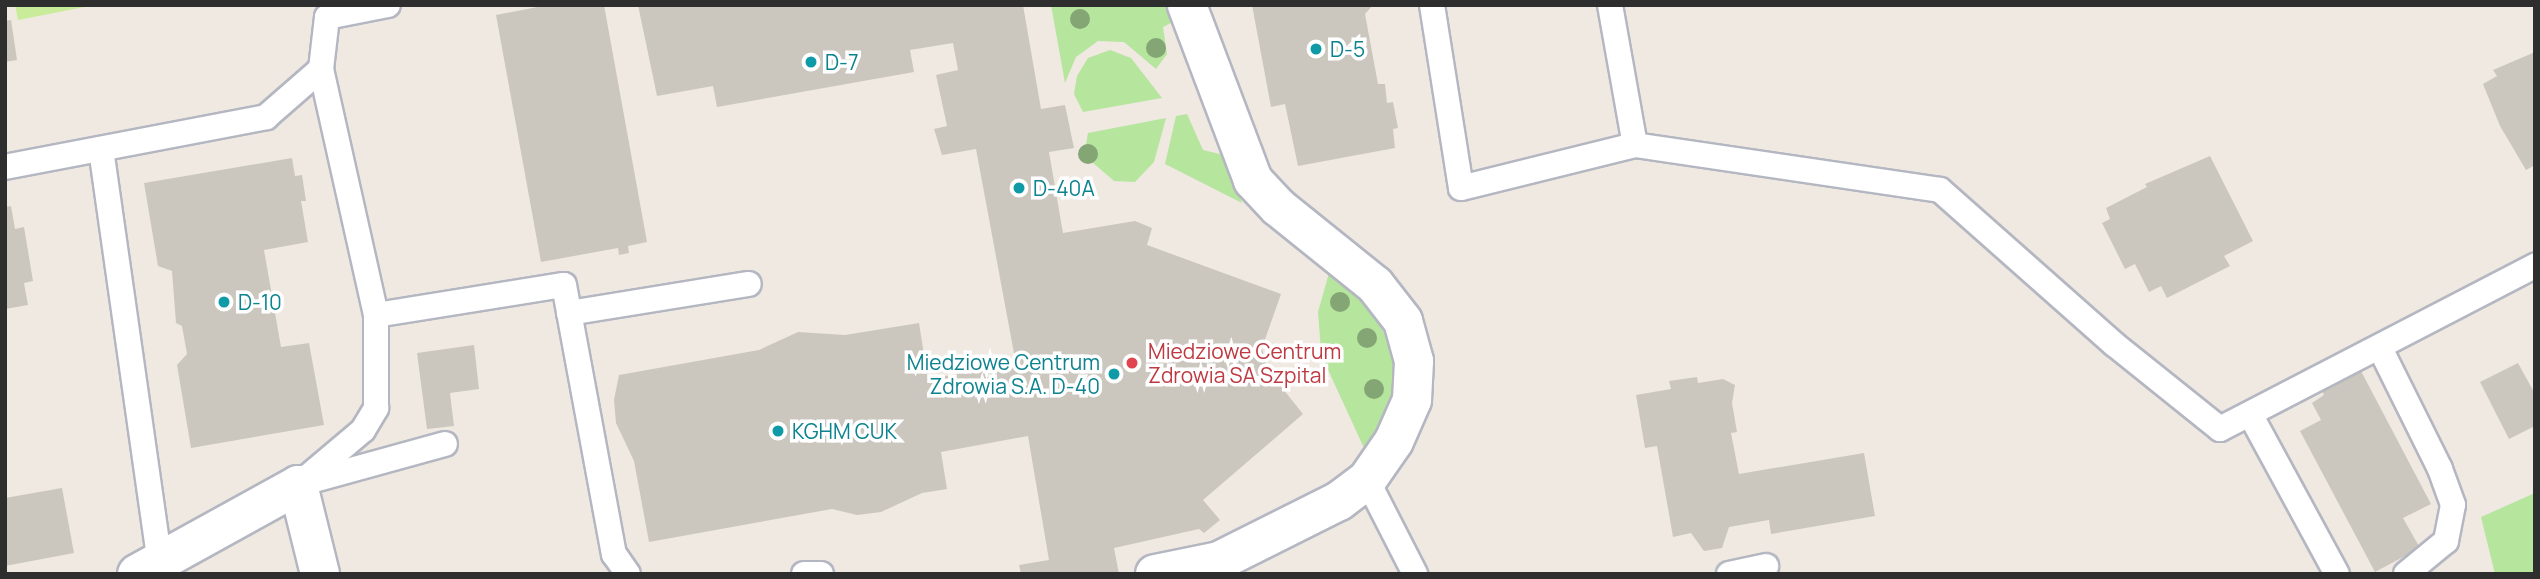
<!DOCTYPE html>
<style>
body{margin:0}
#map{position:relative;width:2540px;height:579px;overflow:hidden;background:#efe9e1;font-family:Manrope,sans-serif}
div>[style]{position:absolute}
.green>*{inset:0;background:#b6e59e}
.pitch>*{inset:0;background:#c9ec9a}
.building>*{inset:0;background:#cbc7bf}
.roads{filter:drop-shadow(2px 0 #b4b7c1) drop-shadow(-2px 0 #b4b7c1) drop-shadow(0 2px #b4b7c1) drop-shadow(0 -2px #b4b7c1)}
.lane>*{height:24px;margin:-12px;padding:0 12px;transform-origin:12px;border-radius:12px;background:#fff}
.street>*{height:38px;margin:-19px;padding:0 19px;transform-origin:19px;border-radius:19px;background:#fff}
.trees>*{width:20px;height:20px;margin:-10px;border-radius:50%;background:#84a574}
.dots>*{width:19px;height:19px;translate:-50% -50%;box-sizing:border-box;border:4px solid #fff;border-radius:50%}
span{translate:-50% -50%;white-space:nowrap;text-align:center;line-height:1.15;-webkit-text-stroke:7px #fff;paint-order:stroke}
.culture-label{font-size:21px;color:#0d838f}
.left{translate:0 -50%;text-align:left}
.right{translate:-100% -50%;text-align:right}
.health-label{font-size:21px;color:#be3a42}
.frame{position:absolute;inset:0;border:7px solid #2e2e2e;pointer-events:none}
</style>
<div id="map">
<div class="green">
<div style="clip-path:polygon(1051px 5px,1169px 5px,1175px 21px,1163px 27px,1167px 54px,1156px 69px,1124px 42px,1098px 41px,1076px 57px,1065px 83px)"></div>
<div style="clip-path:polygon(1110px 50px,1131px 58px,1162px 98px,1083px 112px,1074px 94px,1077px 76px,1088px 58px)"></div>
<div style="clip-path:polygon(1187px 114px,1203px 150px,1224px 155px,1242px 203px,1165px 164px,1176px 116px)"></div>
<div style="clip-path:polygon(1166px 118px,1154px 162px,1135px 182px,1114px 181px,1084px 155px,1088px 133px)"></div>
<div style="clip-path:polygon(1329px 273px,1367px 306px,1393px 347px,1397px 389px,1375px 439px,1364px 448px,1323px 359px,1340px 355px,1335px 345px,1321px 351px,1318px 312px)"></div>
<div style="clip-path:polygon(2535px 493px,2535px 574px,2495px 574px,2481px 517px)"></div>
</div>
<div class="pitch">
<div style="clip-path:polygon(15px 5px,95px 5px,18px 20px)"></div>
</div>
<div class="building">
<div style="clip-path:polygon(548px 5px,604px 5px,647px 242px,628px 246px,629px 253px,619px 255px,618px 248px,541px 262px,496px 15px)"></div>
<div style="clip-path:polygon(638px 5px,1023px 5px,1041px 109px,1065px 105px,1074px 148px,1049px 152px,1063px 233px,1135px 221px,1152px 228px,1147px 245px,1281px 294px,1262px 348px,1267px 369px,1303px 414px,1203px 500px,1220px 520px,1204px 533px,1199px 529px,1114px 548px,1119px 574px,1021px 574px,1019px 565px,1049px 560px,1028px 436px,941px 452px,947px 489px,922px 493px,881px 512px,857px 515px,832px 509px,649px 542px,634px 461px,616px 423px,614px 400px,619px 375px,759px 350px,798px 332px,845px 335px,919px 323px,928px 379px,1016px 364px,976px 149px,942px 155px,934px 129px,947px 126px,936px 75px,958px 70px,953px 43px,910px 50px,914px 72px,717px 107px,713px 86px,657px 96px)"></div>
<div style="clip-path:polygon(1252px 5px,1373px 5px,1365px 14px,1378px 84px,1385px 84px,1387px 103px,1393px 102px,1398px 128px,1393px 129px,1395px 148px,1298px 166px,1285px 104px,1271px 107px)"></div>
<div style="clip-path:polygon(11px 20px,17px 60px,5px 62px,5px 21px)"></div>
<div style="clip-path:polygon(2535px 52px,2535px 165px,2526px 170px,2500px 126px,2483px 84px,2497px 76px,2493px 70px)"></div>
<div style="clip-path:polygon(2210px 156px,2253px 241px,2224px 256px,2230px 266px,2167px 298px,2161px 286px,2149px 292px,2135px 264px,2125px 269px,2102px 223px,2110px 219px,2106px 208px,2147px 187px,2145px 184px)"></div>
<div style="clip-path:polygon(292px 158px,295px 176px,302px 175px,306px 201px,301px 201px,308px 242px,264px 250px,281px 347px,309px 343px,324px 425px,191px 448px,177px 365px,187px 354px,182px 326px,176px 323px,172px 271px,158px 266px,144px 183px)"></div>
<div style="clip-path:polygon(11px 206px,15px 229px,24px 227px,33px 281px,24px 283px,28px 305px,5px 309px,5px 207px)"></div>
<div style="clip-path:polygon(474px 345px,479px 389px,450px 393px,454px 426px,427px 429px,417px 353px)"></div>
<div style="clip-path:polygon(2518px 363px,2535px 394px,2535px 426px,2509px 439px,2480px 382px)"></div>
<div style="clip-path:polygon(2361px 371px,2431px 504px,2403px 518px,2420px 548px,2375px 572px,2300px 431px,2321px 420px,2312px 403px,2324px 395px,2322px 391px)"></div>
<div style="clip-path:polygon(1697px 377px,1698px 383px,1723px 379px,1735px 385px,1732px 403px,1737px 432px,1731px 433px,1739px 474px,1864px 453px,1875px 516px,1771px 534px,1769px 520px,1729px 527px,1722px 548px,1704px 551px,1691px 533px,1673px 537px,1657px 446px,1645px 448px,1636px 395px,1671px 389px,1669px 381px)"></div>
<div style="clip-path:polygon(62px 488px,74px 553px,5px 566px,5px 498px)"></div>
</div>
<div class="roads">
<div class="lane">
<div style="left:1432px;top:5px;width:185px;rotate:81deg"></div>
<div style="left:1461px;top:188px;width:179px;rotate:-13.9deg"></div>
<div style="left:1635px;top:145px;width:308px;rotate:8.4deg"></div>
<div style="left:1940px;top:190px;width:232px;rotate:41.5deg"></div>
<div style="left:2114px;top:344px;width:136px;rotate:38.7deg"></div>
<div style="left:2220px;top:429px;width:355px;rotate:-27.4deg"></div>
<div style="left:1610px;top:5px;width:142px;rotate:79.9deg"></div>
<div style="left:101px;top:149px;width:416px;rotate:81.9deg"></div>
<div style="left:5px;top:167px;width:266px;rotate:-10.8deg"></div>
<div style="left:266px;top:117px;width:73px;rotate:-41.1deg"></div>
<div style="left:569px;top:313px;width:182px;rotate:-9.2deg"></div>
<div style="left:376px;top:315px;width:190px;rotate:-9.1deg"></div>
<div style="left:564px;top:285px;width:274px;rotate:79.5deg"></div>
<div style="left:614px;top:554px;width:24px;rotate:55deg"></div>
<div style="left:2380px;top:348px;width:135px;rotate:63.6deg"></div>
<div style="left:2440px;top:469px;width:38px;rotate:70deg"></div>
<div style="left:2453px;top:505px;width:37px;rotate:101deg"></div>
<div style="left:2446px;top:541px;width:52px;rotate:140.5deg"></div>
<div style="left:2250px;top:414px;width:182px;rotate:61.5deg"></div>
<div style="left:1367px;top:480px;width:106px;rotate:62.9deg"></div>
<div style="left:307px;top:482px;width:143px;rotate:-15.4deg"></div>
<div style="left:298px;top:485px;width:85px;rotate:-40.2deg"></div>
<div style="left:363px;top:430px;width:26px;rotate:-59deg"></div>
<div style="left:376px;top:408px;width:93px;rotate:-90deg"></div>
<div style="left:376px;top:315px;width:252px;rotate:-102.6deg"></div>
<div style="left:321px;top:69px;width:52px;rotate:-83.4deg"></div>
<div style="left:327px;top:17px;width:62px;rotate:-11.1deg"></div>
<div style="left:804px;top:574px;width:17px"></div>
<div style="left:1729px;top:574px;width:38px;rotate:-12deg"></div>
</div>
<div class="street">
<div style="left:137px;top:574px;width:184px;rotate:-28.9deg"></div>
<div style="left:298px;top:485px;width:92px;rotate:76.1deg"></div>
<div style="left:1155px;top:574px;width:65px;rotate:-11.5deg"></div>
<div style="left:1219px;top:561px;width:134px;rotate:-26.6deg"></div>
<div style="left:1339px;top:501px;width:35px;rotate:-37deg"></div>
<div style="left:1367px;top:480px;width:47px;rotate:-55.3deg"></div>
<div style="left:1394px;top:441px;width:45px;rotate:-66.3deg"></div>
<div style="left:1412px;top:400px;width:39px;rotate:-87deg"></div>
<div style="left:1414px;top:361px;width:41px;rotate:-105.4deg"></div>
<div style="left:1403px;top:321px;width:46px;rotate:-127.9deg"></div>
<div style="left:1375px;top:285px;width:124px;rotate:-141.2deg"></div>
<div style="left:1278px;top:207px;width:37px;rotate:-133deg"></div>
<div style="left:1253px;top:180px;width:187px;rotate:-110.7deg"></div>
</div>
</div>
<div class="trees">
<div style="left:1080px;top:19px"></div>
<div style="left:1156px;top:48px"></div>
<div style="left:1088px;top:154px"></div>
<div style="left:1340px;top:302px"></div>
<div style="left:1367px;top:338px"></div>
<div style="left:1374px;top:389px"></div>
</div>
<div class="dots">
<div style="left:1316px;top:49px;background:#0f9aa8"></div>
<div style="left:811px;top:62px;background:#0f9aa8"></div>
<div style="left:1019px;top:188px;background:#0f9aa8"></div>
<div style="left:224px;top:302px;background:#0f9aa8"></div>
<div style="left:1132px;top:363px;background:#e0444e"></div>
<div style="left:1114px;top:374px;background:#0f9aa8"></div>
<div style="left:778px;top:431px;background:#0f9aa8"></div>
</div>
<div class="culture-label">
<span class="left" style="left:1330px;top:49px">D-5</span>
<span class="left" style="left:825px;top:62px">D-7</span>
<span class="left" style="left:1033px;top:188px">D-40A</span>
<span class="left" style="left:238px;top:302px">D-10</span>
<span class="right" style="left:1100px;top:374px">Miedziowe Centrum<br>Zdrowia S.A. D-40</span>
<span class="left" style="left:792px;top:431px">KGHM CUK</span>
</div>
<div class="health-label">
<span class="left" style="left:1148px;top:363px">Miedziowe Centrum<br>Zdrowia SA Szpital</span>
</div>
<div class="frame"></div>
</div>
